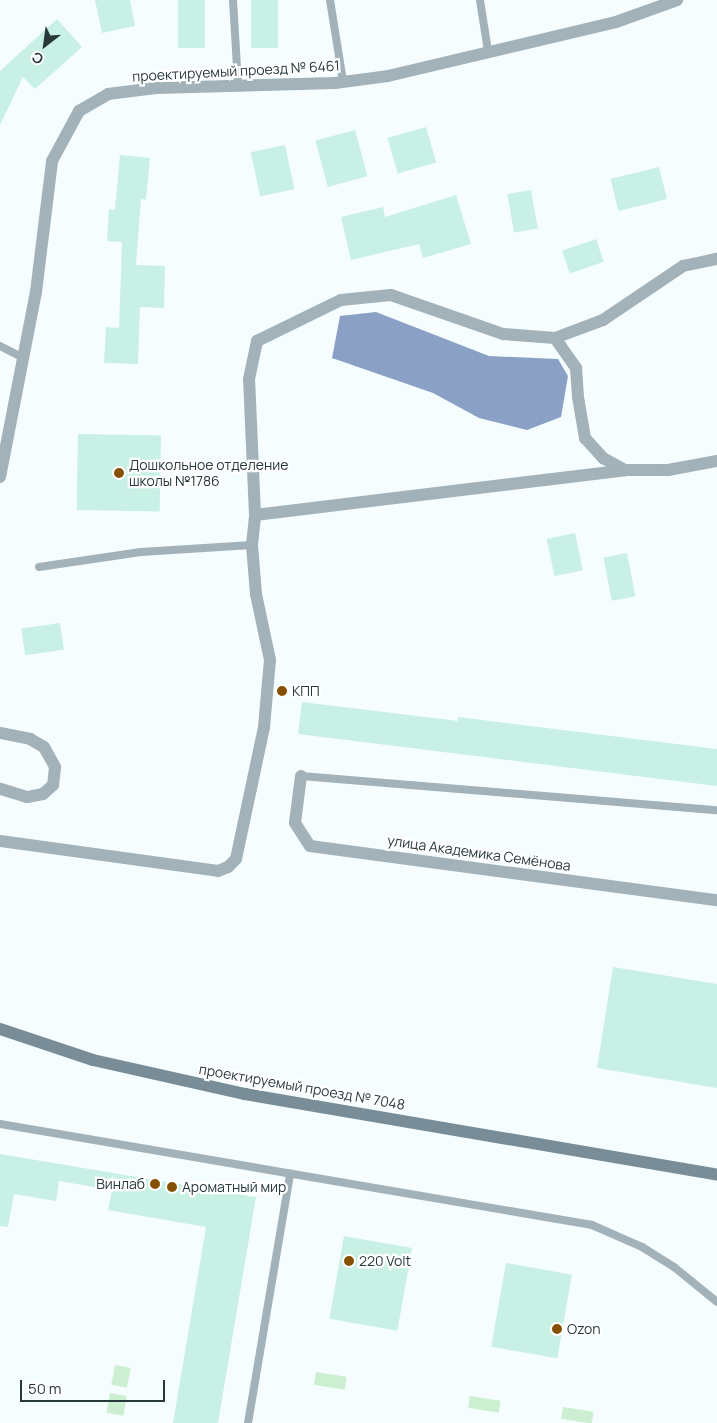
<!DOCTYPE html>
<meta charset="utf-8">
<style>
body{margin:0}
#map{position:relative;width:717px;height:1423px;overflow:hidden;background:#f5fdfe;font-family:Manrope,sans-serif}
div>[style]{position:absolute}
.green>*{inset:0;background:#cdefd1;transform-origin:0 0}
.water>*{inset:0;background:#8aa1c5}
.building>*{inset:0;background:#c9f0e5;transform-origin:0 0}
.lane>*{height:8px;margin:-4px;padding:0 4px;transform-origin:4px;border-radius:4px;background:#a3b1b9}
.street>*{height:12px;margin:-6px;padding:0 6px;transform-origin:6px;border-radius:6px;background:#a3b1b9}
.secondary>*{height:12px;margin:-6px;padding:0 6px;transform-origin:6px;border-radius:6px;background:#788d98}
.dots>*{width:14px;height:14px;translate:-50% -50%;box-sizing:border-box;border:2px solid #fff;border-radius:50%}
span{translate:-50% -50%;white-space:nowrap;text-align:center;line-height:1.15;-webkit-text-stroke:4.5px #fff;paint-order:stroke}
.street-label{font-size:14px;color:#28393b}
.poi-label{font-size:14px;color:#28393b}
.left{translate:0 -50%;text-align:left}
.right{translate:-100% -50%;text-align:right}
.north{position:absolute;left:20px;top:20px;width:50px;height:50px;-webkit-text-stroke:4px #fff;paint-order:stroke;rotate:210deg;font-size:14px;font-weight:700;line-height:20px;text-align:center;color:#28393b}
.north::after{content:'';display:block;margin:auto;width:18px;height:22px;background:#28393b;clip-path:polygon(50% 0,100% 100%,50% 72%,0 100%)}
.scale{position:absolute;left:20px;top:1380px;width:145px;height:22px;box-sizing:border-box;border:2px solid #28393b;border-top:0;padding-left:6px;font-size:15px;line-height:18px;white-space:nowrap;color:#28393b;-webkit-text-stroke:4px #fff;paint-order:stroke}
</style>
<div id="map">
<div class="green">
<div style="left:115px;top:1365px;width:16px;height:20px;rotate:11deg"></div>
<div style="left:316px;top:1372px;width:31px;height:13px;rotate:9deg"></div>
<div style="left:110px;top:1393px;width:17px;height:20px;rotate:10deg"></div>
<div style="left:470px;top:1396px;width:31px;height:12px;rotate:9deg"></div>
<div style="left:563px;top:1407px;width:31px;height:12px;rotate:9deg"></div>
</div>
<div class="water">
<div style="clip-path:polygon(376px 312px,489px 356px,558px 359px,568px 376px,561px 417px,527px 430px,479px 418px,433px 393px,332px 358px,340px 316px)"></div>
</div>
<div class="building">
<div style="clip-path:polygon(95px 0,130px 0,135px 26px,102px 33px)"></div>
<div style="left:178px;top:0;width:27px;height:48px"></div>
<div style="left:251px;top:0;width:27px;height:48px"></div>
<div style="clip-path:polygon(57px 19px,82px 47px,35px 89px,23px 77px,0 125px,0 71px)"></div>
<div style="left:426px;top:127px;width:37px;height:40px;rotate:74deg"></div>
<div style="left:355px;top:130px;width:48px;height:41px;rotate:75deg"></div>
<div style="left:285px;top:145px;width:45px;height:35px;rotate:78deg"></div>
<div style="clip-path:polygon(120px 155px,150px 158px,146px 200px,141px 199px,136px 265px,165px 266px,164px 308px,140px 307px,138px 364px,104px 363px,106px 327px,119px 328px,122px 242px,107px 241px,109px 209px,115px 210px)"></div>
<div style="left:659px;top:167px;width:33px;height:50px;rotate:76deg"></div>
<div style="left:531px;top:190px;width:39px;height:24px;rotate:80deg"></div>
<div style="clip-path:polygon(456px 195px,471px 244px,423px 258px,419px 244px,351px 260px,341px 217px,383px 207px,385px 217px)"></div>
<div style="left:596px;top:239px;width:24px;height:36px;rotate:71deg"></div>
<div style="left:78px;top:434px;width:83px;height:76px;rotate:1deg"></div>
<div style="left:575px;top:533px;width:38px;height:29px;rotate:78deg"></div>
<div style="left:627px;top:553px;width:44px;height:24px;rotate:79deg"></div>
<div style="left:60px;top:623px;width:27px;height:39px;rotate:82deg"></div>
<div style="clip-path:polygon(302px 702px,458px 721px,458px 717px,717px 749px,717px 786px,298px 734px)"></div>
<div style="clip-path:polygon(613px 967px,717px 984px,717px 1088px,597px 1068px)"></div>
<div style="clip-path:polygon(0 1154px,256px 1197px,218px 1423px,173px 1423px,206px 1227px,108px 1210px,112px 1190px,59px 1181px,56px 1201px,14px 1194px,8px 1227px,0 1226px)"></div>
<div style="left:344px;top:1236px;width:69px;height:84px;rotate:10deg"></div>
<div style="left:506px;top:1263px;width:67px;height:85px;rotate:10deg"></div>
</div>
<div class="lane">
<div style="left:233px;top:0;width:85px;rotate:86.6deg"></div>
<div style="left:330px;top:0;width:82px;rotate:80.9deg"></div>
<div style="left:480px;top:0;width:52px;rotate:81.1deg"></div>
<div style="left:0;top:346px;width:27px;rotate:27deg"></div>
<div style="left:39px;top:567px;width:103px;rotate:-8.4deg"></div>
<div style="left:141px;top:552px;width:111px;rotate:-3.6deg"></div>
<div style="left:301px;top:776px;width:417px;rotate:4.7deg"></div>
<div style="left:0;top:1124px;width:601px;rotate:9.68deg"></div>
<div style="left:592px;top:1225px;width:55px;rotate:23.7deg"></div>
<div style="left:642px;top:1247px;width:38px;rotate:32deg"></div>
<div style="left:674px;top:1267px;width:55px;rotate:39.1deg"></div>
<div style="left:248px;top:1423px;width:253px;rotate:-80.4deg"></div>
</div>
<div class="street">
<div style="left:555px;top:338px;width:51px;rotate:-20.6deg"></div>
<div style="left:603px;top:320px;width:97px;rotate:-34deg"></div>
<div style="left:683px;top:266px;width:35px;rotate:-12deg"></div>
<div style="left:0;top:477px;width:188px;rotate:-79deg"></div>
<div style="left:36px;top:292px;width:132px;rotate:-83deg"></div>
<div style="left:52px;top:161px;width:57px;rotate:-61.6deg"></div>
<div style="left:79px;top:111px;width:34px;rotate:-30deg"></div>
<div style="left:108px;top:94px;width:48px;rotate:-7.1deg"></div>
<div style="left:156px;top:88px;width:179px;rotate:-1.6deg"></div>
<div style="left:335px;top:83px;width:53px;rotate:-7.5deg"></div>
<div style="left:388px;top:76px;width:234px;rotate:-13.3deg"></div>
<div style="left:616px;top:22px;width:65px;rotate:-19.8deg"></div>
<div style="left:255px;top:515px;width:373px;rotate:-6.9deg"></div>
<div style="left:0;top:733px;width:31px;rotate:11deg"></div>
<div style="left:30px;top:739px;width:16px;rotate:30deg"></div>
<div style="left:44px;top:747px;width:23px;rotate:61deg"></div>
<div style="left:55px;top:767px;width:18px;rotate:96deg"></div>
<div style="left:53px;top:785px;width:13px;rotate:138deg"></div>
<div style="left:43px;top:794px;width:16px;rotate:169deg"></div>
<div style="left:27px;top:797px;width:28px;rotate:-163deg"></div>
<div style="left:301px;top:776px;width:47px;rotate:97.3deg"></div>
<div style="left:295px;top:823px;width:27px;rotate:57deg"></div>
<div style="left:310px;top:846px;width:411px;rotate:7.6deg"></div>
<div style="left:0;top:841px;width:220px;rotate:7.8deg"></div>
<div style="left:218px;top:871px;width:11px;rotate:-22deg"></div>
<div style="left:228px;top:867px;width:11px;rotate:-45deg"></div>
<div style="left:236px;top:859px;width:135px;rotate:-78deg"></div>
<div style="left:264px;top:727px;width:67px;rotate:-84.9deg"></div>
<div style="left:270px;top:660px;width:67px;rotate:-102deg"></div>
<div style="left:256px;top:594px;width:49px;rotate:-94.7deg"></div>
<div style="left:252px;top:545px;width:30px;rotate:-84deg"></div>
<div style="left:255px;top:515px;width:136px;rotate:-92.5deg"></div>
<div style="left:249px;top:379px;width:39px;rotate:-78deg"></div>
<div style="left:257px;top:341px;width:93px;rotate:-26deg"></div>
<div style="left:341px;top:300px;width:50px;rotate:-5.7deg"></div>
<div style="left:391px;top:295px;width:119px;rotate:19.2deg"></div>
<div style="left:503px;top:334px;width:52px;rotate:4.4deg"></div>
<div style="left:555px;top:338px;width:37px;rotate:55deg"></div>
<div style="left:576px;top:368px;width:29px;rotate:86deg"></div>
<div style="left:578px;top:397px;width:42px;rotate:80.3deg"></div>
<div style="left:585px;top:438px;width:27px;rotate:48deg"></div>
<div style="left:603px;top:458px;width:25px;rotate:29deg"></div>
<div style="left:625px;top:470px;width:43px"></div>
<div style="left:668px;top:470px;width:50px;rotate:-10.4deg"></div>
</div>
<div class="secondary">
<div style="left:0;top:1029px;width:98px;rotate:18.4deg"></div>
<div style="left:93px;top:1060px;width:156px;rotate:12.6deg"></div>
<div style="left:245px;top:1094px;width:479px;rotate:9.7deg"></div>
</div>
<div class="dots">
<div style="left:119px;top:473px;background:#875000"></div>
<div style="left:282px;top:691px;background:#875000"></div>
<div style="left:155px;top:1184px;background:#875000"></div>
<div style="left:172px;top:1187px;background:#875000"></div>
<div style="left:349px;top:1261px;background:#875000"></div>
<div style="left:557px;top:1329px;background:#875000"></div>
</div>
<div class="street-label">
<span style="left:236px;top:71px;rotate:-3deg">проектируемый проезд № 6461</span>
<span style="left:479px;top:853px;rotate:8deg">улица Академика Семёнова</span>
<span style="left:302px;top:1087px;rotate:10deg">проектируемый проезд № 7048</span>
</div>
<div class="poi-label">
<span class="left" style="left:129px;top:473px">Дошкольное отделение<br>школы №1786</span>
<span class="left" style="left:292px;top:691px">КПП</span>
<span class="right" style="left:145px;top:1184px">Винлаб</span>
<span class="left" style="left:182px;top:1187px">Ароматный мир</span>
<span class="left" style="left:359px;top:1261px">220 Volt</span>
<span class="left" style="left:567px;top:1329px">Ozon</span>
</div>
<div class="north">С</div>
<div class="scale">50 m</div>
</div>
